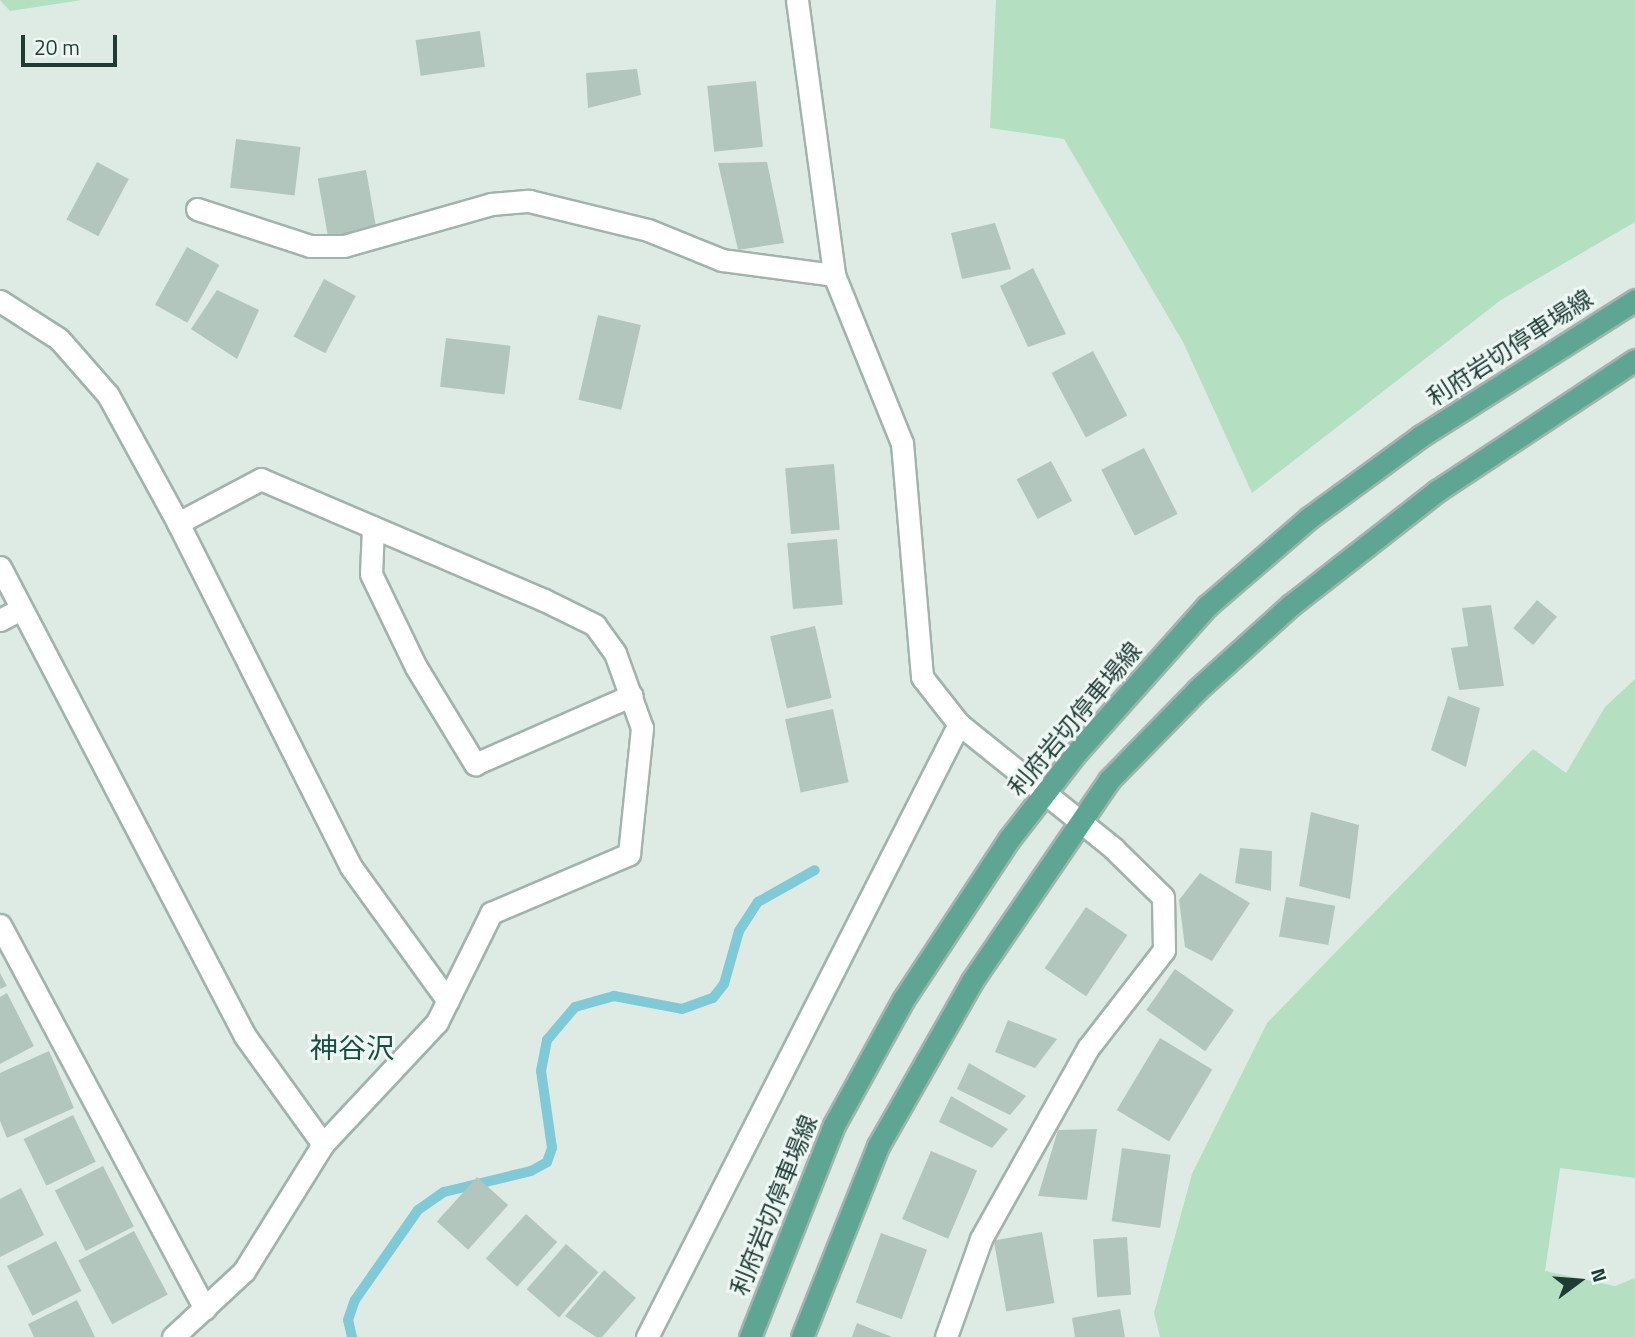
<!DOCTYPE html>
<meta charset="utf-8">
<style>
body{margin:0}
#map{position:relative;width:1635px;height:1337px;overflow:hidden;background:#deebe5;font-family:"Titillium Web","Noto Sans JP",sans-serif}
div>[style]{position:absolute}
.green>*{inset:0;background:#b4dfc0}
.stream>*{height:10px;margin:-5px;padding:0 5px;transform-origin:5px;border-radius:5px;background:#80c9d6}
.building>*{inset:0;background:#b3c6be;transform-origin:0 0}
.roads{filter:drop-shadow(2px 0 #a1b3ac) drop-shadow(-2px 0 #a1b3ac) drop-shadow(0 2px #a1b3ac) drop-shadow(0 -2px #a1b3ac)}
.minor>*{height:21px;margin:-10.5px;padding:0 10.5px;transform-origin:10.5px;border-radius:10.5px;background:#fff}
.major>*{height:21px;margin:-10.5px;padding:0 10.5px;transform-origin:10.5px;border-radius:10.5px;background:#5ea593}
span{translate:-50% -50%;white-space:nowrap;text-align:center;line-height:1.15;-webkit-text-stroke:6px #eef7f3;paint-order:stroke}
.street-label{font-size:24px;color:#1e3c34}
.quarter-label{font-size:28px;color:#184f42}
.north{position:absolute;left:1544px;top:1246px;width:70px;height:70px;-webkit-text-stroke:5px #eef7f3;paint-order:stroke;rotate:74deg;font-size:19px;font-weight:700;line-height:28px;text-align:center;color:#1e3c34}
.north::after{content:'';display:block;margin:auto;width:24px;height:32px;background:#1e3c34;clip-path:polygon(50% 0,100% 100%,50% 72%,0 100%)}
.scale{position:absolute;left:21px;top:35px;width:96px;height:32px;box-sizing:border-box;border:4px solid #1e3c34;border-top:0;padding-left:9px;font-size:21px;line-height:24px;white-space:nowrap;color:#1e3c34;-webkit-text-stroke:5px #eef7f3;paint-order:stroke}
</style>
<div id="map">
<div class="green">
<div style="clip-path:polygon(0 0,82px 0,10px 11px)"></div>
<div style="clip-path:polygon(996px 0,1635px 0,1635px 222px,1501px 300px,1252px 493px,1183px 342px,1064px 139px,990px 128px)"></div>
<div style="clip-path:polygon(1635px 679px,1635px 1178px,1560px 1168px,1545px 1271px,1615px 1286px,1635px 1278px,1635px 1337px,1160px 1337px,1154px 1313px,1192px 1174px,1267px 1023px,1533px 749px,1566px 773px,1605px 707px)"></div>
</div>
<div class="stream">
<div style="left:352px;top:1337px;width:17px;rotate:-103deg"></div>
<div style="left:348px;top:1320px;width:21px;rotate:-71deg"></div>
<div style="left:355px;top:1300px;width:110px;rotate:-55deg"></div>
<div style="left:418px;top:1210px;width:32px;rotate:-35deg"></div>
<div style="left:444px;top:1192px;width:89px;rotate:-13.6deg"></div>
<div style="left:531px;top:1171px;width:18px;rotate:-29deg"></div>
<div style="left:547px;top:1162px;width:15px;rotate:-70deg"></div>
<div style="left:552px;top:1148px;width:78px;rotate:-98.1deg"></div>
<div style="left:541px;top:1071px;width:32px;rotate:-79deg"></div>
<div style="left:547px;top:1040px;width:43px;rotate:-49.7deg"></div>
<div style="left:575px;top:1007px;width:41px;rotate:-15.8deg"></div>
<div style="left:614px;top:996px;width:69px;rotate:10.8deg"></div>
<div style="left:682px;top:1009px;width:33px;rotate:-20deg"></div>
<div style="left:713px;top:998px;width:18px;rotate:-52deg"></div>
<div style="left:724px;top:984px;width:55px;rotate:-74.2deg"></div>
<div style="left:739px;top:931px;width:35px;rotate:-57deg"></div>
<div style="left:758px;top:902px;width:65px;rotate:-29.3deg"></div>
</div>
<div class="building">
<div style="left:480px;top:31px;width:36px;height:65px;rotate:82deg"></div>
<div style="clip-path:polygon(637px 69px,641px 95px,588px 108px,586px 73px)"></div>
<div style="left:756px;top:81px;width:66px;height:49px;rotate:84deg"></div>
<div style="left:236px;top:139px;width:65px;height:49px;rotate:7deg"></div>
<div style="left:97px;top:162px;width:36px;height:65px;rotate:28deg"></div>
<div style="clip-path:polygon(767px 162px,784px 243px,738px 250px,718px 163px)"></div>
<div style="left:366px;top:170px;width:67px;height:49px;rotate:80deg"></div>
<div style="clip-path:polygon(995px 223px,1011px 269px,962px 279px,951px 233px)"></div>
<div style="left:187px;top:247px;width:37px;height:66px;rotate:29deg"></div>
<div style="clip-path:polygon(1033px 268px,1066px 334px,1028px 347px,1000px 286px)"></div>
<div style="left:324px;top:279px;width:36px;height:65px;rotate:28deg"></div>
<div style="clip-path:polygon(217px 290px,259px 310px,237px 359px,191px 329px)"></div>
<div style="left:598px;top:315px;width:44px;height:87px;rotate:13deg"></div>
<div style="left:446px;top:338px;width:65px;height:49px;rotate:7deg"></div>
<div style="left:1093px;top:351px;width:73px;height:47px;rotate:62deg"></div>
<div style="left:1144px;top:448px;width:74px;height:48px;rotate:63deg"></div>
<div style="left:1051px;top:461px;width:45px;height:39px;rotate:62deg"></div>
<div style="left:834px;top:464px;width:66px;height:49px;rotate:85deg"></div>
<div style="left:837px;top:539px;width:66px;height:50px;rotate:85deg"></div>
<div style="left:1537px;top:600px;width:26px;height:37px;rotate:40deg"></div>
<div style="clip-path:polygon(1491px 605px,1504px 686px,1459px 690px,1451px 648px,1468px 646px,1462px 608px)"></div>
<div style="left:815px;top:626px;width:74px;height:46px;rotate:77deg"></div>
<div style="clip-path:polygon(1448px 696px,1480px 708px,1466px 767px,1431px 750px)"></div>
<div style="left:833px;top:709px;width:75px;height:49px;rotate:78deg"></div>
<div style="clip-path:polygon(1311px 812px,1359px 825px,1350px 899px,1299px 886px)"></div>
<div style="clip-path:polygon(1240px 848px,1272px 851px,1271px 891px,1235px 883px)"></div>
<div style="clip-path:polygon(1200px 873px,1250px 903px,1212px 961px,1185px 947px,1179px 900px)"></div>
<div style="left:1286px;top:897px;width:50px;height:40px;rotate:10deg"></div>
<div style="left:1086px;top:907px;width:50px;height:74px;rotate:34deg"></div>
<div style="left:1175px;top:969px;width:72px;height:50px;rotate:35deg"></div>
<div style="clip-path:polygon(0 973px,7px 986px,0 989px)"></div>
<div style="clip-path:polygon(7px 993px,34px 1046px,0 1064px,0 997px)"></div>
<div style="clip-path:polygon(1008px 1020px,1057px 1039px,1035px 1068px,995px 1052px)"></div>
<div style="left:1160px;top:1038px;width:61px;height:84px;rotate:31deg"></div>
<div style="clip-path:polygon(49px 1051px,74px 1108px,7px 1138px,0 1121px,0 1073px)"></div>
<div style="clip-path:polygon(969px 1063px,1026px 1096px,1010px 1115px,957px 1089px)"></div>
<div style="clip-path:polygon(951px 1096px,1008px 1129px,992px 1148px,939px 1122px)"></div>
<div style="left:73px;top:1115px;width:52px;height:55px;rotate:64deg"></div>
<div style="clip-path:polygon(1097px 1129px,1087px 1200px,1038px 1196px,1058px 1130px)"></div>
<div style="left:1122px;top:1148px;width:49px;height:74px;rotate:8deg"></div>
<div style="left:931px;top:1151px;width:50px;height:74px;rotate:23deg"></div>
<div style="left:103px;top:1166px;width:68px;height:54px;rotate:63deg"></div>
<div style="left:477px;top:1177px;width:42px;height:60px;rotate:42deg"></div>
<div style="clip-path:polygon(21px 1188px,44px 1235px,0 1257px,0 1199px)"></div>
<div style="left:526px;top:1214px;width:42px;height:60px;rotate:42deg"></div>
<div style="left:134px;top:1231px;width:72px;height:63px;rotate:62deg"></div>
<div style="left:1042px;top:1232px;width:72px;height:49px;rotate:80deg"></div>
<div style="left:881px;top:1233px;width:49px;height:74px;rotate:20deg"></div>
<div style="left:1127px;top:1237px;width:58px;height:34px;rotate:86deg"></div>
<div style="left:56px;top:1241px;width:56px;height:55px;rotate:63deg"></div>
<div style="left:566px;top:1244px;width:43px;height:60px;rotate:41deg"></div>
<div style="clip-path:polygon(604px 1270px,636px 1298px,602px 1337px,596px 1337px,565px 1316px)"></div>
<div style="clip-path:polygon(77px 1300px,95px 1337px,34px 1337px,28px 1324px)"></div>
<div style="clip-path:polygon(1120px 1309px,1125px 1337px,1075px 1337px,1072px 1318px)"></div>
<div style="clip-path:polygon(857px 1323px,892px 1337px,852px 1337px)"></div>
</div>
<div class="roads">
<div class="minor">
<div style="left:797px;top:0;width:277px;rotate:82.3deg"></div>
<div style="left:834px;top:275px;width:181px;rotate:68deg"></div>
<div style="left:902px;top:443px;width:235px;rotate:85.1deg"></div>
<div style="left:922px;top:677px;width:60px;rotate:51.8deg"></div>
<div style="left:959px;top:724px;width:198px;rotate:38.8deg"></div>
<div style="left:1113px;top:848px;width:70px;rotate:44.4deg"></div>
<div style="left:1163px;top:897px;width:53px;rotate:88.9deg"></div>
<div style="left:1164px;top:950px;width:124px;rotate:127.8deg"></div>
<div style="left:1088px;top:1048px;width:219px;rotate:119.3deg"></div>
<div style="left:981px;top:1239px;width:104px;rotate:109.7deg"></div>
<div style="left:197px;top:209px;width:119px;rotate:18.1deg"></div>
<div style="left:310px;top:246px;width:34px"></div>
<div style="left:344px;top:246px;width:153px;rotate:-15.9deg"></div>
<div style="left:491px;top:204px;width:38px;rotate:-5deg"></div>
<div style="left:529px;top:201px;width:122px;rotate:13.7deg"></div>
<div style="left:648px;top:230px;width:80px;rotate:22.1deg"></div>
<div style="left:722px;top:260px;width:113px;rotate:7.6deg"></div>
<div style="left:0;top:301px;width:70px;rotate:32.8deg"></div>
<div style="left:59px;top:339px;width:74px;rotate:48.8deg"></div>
<div style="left:108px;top:395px;width:146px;rotate:61.3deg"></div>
<div style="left:178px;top:523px;width:385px;rotate:63.3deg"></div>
<div style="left:351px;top:867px;width:165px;rotate:54.1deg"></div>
<div style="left:373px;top:527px;width:47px;rotate:92.4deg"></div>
<div style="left:371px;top:574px;width:103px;rotate:64.2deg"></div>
<div style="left:416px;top:667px;width:114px;rotate:58.7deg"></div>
<div style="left:475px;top:764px;width:171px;rotate:-23.7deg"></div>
<div style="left:0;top:567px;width:529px;rotate:62.42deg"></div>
<div style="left:245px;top:1036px;width:133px;rotate:54.2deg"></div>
<div style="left:0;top:620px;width:24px;rotate:-28deg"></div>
<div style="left:0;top:925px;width:435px;rotate:61.9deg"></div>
<div style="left:173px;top:1337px;width:97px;rotate:-42.9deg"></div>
<div style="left:244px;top:1271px;width:150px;rotate:-58.1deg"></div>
<div style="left:323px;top:1144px;width:167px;rotate:-46.9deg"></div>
<div style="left:437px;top:1022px;width:122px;rotate:-63.6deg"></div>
<div style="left:491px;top:913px;width:150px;rotate:-23.1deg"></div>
<div style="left:629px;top:854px;width:127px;rotate:-84.1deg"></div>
<div style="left:642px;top:728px;width:80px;rotate:-109.8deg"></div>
<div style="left:615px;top:653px;width:34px;rotate:-126deg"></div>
<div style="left:595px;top:625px;width:57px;rotate:-153.9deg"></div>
<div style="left:544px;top:600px;width:308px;rotate:-156.9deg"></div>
<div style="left:261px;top:479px;width:94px;rotate:152.1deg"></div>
<div style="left:647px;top:1337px;width:688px;rotate:-63.03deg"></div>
</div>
<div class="major">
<div style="left:750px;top:1337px;width:228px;rotate:-68.4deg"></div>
<div style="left:834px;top:1125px;width:143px;rotate:-61.1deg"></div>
<div style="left:903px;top:1000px;width:194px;rotate:-56.6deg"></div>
<div style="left:1010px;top:838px;width:108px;rotate:-52.2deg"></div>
<div style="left:1076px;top:753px;width:197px;rotate:-48.3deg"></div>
<div style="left:1207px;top:606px;width:135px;rotate:-40.8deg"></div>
<div style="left:1309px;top:518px;width:139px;rotate:-36.2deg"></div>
<div style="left:1421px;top:436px;width:254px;rotate:-32.4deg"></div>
<div style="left:802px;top:1337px;width:206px;rotate:-68.3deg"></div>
<div style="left:878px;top:1146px;width:190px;rotate:-60.3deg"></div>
<div style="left:972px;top:981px;width:243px;rotate:-55.7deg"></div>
<div style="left:1109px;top:780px;width:127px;rotate:-45.6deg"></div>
<div style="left:1198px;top:689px;width:125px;rotate:-42.1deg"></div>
<div style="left:1291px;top:605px;width:185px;rotate:-38deg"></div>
<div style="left:1437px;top:491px;width:237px;rotate:-33.5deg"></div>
</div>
</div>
<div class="street-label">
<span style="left:1510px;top:348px;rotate:-33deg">利府岩切停車場線</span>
<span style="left:1075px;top:719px;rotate:-50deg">利府岩切停車場線</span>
<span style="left:774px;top:1205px;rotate:-68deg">利府岩切停車場線</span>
</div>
<div class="quarter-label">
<span style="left:352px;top:1048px">神谷沢</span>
</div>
<div class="north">N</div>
<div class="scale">20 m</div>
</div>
